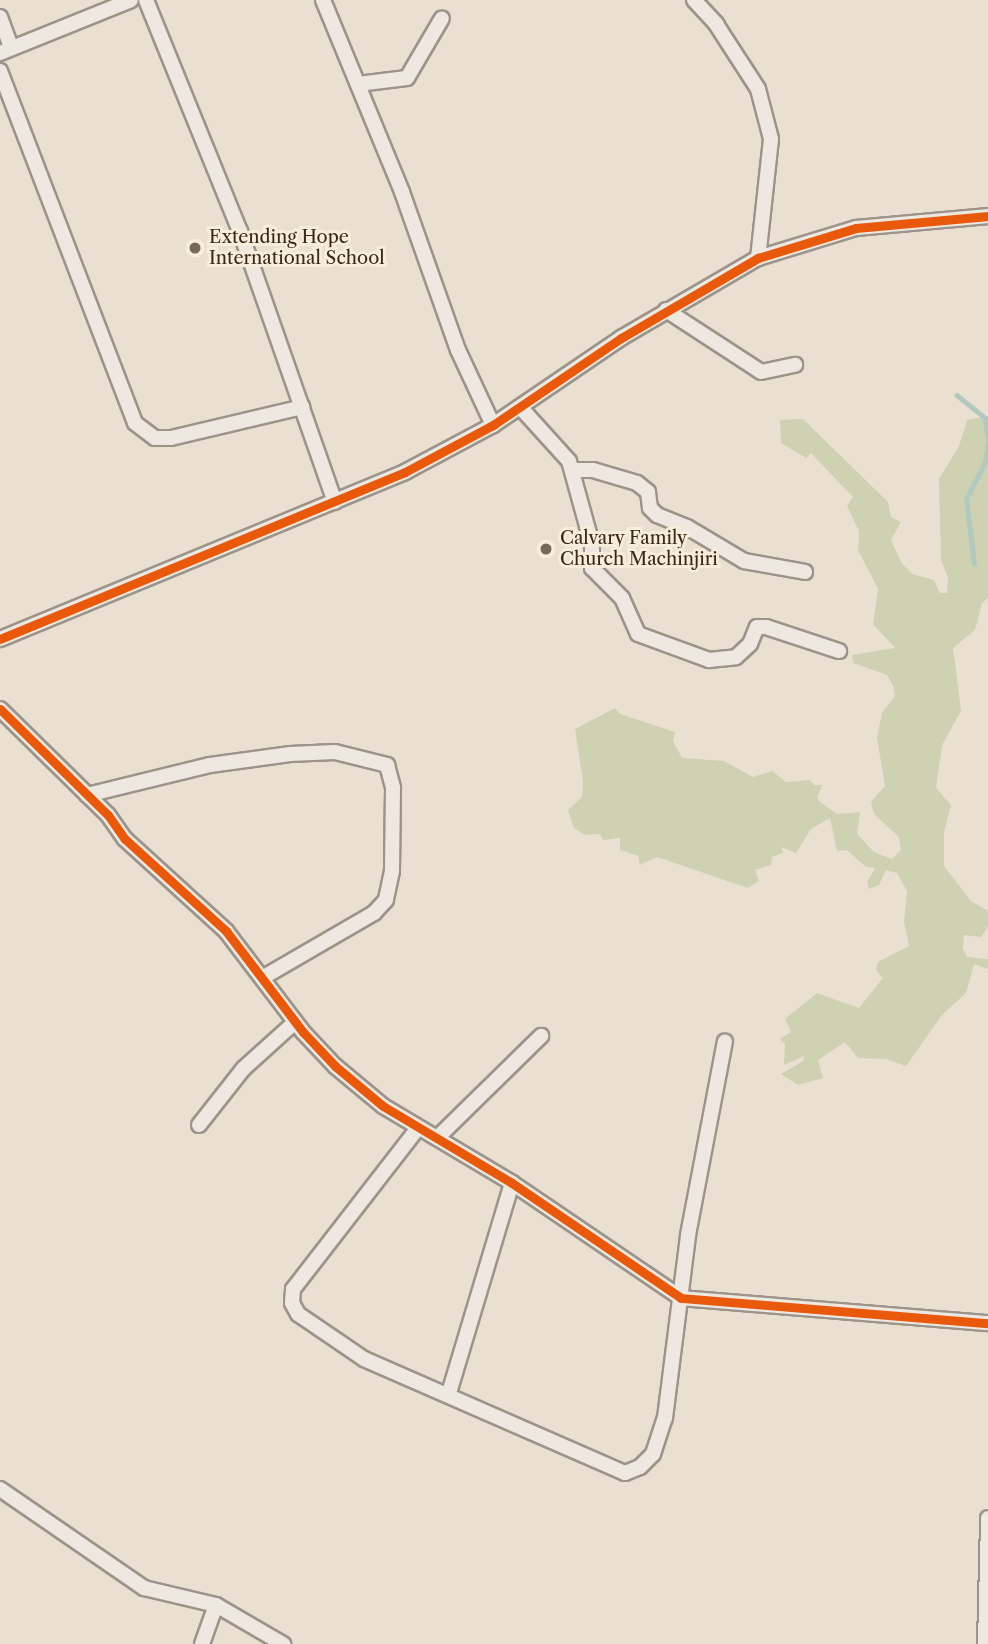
<!DOCTYPE html>
<style>
body{margin:0}
#map{position:relative;width:988px;height:1644px;overflow:hidden;background:#eae0d2;font-family:"Libre Caslon Text",serif}
div>[style]{position:absolute}
.green>*{inset:0;background:#ced1b2}
.stream>*{height:4.5px;margin:-2.25px;padding:0 2.25px;transform-origin:2.25px;border-radius:2.25px;background:#b3c8be}
.roads{filter:drop-shadow(2px 0 #9c948a) drop-shadow(-2px 0 #9c948a) drop-shadow(0 2px #9c948a) drop-shadow(0 -2px #9c948a)}
.minor>*{height:14px;margin:-7px;padding:0 7px;transform-origin:7px;border-radius:7px;background:#eee8e1}
.cycleway>*{height:9px;margin:-4.5px;padding:0 4.5px;transform-origin:4.5px;border-radius:4.5px;background:#e8590c}
.dots>*{width:19px;height:19px;translate:-50% -50%;box-sizing:border-box;border:4px solid #f8ecdb;border-radius:50%}
span{translate:-50% -50%;white-space:nowrap;text-align:center;line-height:1.15;-webkit-text-stroke:6px #f8ecdb;paint-order:stroke}
.poi-label{font-size:18px;color:#38281a}
.left{translate:0 -50%;text-align:left}
</style>
<div id="map">
<div class="green">
<div style="clip-path:polygon(988px 416px,988px 598px,982px 603px,975px 630px,953px 648px,961px 711px,942px 745px,936px 788px,951px 805px,944px 833px,944px 866px,971px 901px,988px 911px,988px 927px,981px 937px,964px 935px,963px 948px,967px 957px,988px 959px,988px 969px,974px 964px,966px 993px,942px 1015px,906px 1066px,886px 1059px,858px 1058px,845px 1042px,818px 1060px,823px 1078px,798px 1085px,781px 1074px,803px 1061px,804px 1056px,784px 1065px,785px 1044px,780px 1039px,791px 1032px,785px 1019px,817px 993px,859px 1008px,883px 978px,876px 970px,878px 962px,909px 946px,904px 922px,907px 891px,897px 873px,886px 870px,879px 885px,869px 889px,867px 882px,875px 868px,866px 867px,847px 850px,837px 851px,830px 818px,811px 829px,796px 853px,781px 847px,783px 853px,772px 857px,771px 865px,755px 870px,759px 881px,748px 888px,657px 857px,640px 865px,638px 856px,620px 850px,620px 838px,603px 840px,600px 834px,585px 835px,574px 828px,568px 810px,582px 797px,583px 781px,575px 729px,615px 708px,620px 714px,675px 732px,673px 741px,682px 758px,724px 761px,753px 777px,772px 771px,786px 782px,810px 780px,814px 785px,822px 785px,817px 798px,820px 802px,837px 814px,860px 812px,857px 834px,874px 852px,892px 859px,901px 850px,899px 837px,874px 814px,871px 802px,885px 786px,877px 738px,882px 713px,895px 696px,893px 686px,887px 675px,853px 663px,852px 655px,895px 648px,873px 624px,878px 589px,858px 550px,859px 531px,847px 506px,853px 497px,811px 453px,806px 458px,781px 443px,780px 420px,803px 419px,888px 502px,891px 517px,901px 522px,891px 540px,901px 562px,912px 574px,934px 580px,940px 593px,947px 593px,948px 578px,941px 560px,939px 479px,959px 446px,967px 420px)"></div>
</div>
<div class="stream">
<div style="left:957px;top:395px;width:36px;rotate:39deg"></div>
<div style="left:985px;top:418px;width:19px;rotate:81deg"></div>
<div style="left:974px;top:564px;width:65px;rotate:-97deg"></div>
<div style="left:966px;top:499px;width:42px;rotate:-62.8deg"></div>
<div style="left:985px;top:462px;width:20px;rotate:-81deg"></div>
</div>
<div class="roads">
<div class="minor">
<div style="left:146px;top:0;width:249px;rotate:67.9deg"></div>
<div style="left:240px;top:231px;width:287px;rotate:70.7deg"></div>
<div style="left:323px;top:0;width:208px;rotate:67.6deg"></div>
<div style="left:402px;top:192px;width:168px;rotate:70.5deg"></div>
<div style="left:458px;top:350px;width:83px;rotate:65deg"></div>
<div style="left:694px;top:0;width:33px;rotate:47deg"></div>
<div style="left:716px;top:24px;width:77px;rotate:57.1deg"></div>
<div style="left:758px;top:89px;width:52px;rotate:75.4deg"></div>
<div style="left:771px;top:139px;width:120px;rotate:96.2deg"></div>
<div style="left:0;top:17px;width:33px;rotate:70deg"></div>
<div style="left:0;top:53px;width:141px;rotate:-22deg"></div>
<div style="left:0;top:71px;width:377px;rotate:69deg"></div>
<div style="left:135px;top:423px;width:25px;rotate:37deg"></div>
<div style="left:155px;top:438px;width:16px"></div>
<div style="left:171px;top:438px;width:135px;rotate:-13.3deg"></div>
<div style="left:358px;top:84px;width:49px;rotate:-7deg"></div>
<div style="left:407px;top:78px;width:69px;rotate:-59.7deg"></div>
<div style="left:666px;top:310px;width:113px;rotate:33.1deg"></div>
<div style="left:761px;top:372px;width:35px;rotate:-12deg"></div>
<div style="left:520px;top:407px;width:73px;rotate:47.8deg"></div>
<div style="left:569px;top:461px;width:86px;rotate:74.5deg"></div>
<div style="left:592px;top:544px;width:24px;rotate:90deg"></div>
<div style="left:592px;top:568px;width:42px;rotate:45deg"></div>
<div style="left:622px;top:598px;width:39px;rotate:66deg"></div>
<div style="left:638px;top:634px;width:76px;rotate:20.1deg"></div>
<div style="left:709px;top:660px;width:27px;rotate:-6deg"></div>
<div style="left:736px;top:657px;width:19px;rotate:-43deg"></div>
<div style="left:750px;top:644px;width:18px;rotate:-68deg"></div>
<div style="left:757px;top:627px;width:9px"></div>
<div style="left:766px;top:627px;width:77px;rotate:18.2deg"></div>
<div style="left:572px;top:470px;width:21px"></div>
<div style="left:593px;top:470px;width:46px;rotate:16.5deg"></div>
<div style="left:637px;top:483px;width:14px;rotate:39deg"></div>
<div style="left:648px;top:492px;width:16px;rotate:83deg"></div>
<div style="left:650px;top:508px;width:10px;rotate:45deg"></div>
<div style="left:657px;top:515px;width:32px;rotate:22deg"></div>
<div style="left:687px;top:527px;width:66px;rotate:30.8deg"></div>
<div style="left:744px;top:561px;width:62px;rotate:10.2deg"></div>
<div style="left:0;top:639px;width:438px;rotate:-22.4deg"></div>
<div style="left:405px;top:472px;width:100px;rotate:-28.1deg"></div>
<div style="left:493px;top:425px;width:155px;rotate:-34.2deg"></div>
<div style="left:621px;top:338px;width:159px;rotate:-30.3deg"></div>
<div style="left:758px;top:258px;width:102px;rotate:-17deg"></div>
<div style="left:856px;top:228px;width:133px;rotate:-5.2deg"></div>
<div style="left:0;top:709px;width:151px;rotate:44.5deg"></div>
<div style="left:108px;top:815px;width:29px;rotate:55deg"></div>
<div style="left:125px;top:839px;width:137px;rotate:42.3deg"></div>
<div style="left:226px;top:931px;width:127px;rotate:52.7deg"></div>
<div style="left:303px;top:1032px;width:47px;rotate:46.7deg"></div>
<div style="left:335px;top:1066px;width:62px;rotate:39.8deg"></div>
<div style="left:383px;top:1106px;width:150px;rotate:30.8deg"></div>
<div style="left:512px;top:1183px;width:204px;rotate:34.2deg"></div>
<div style="left:681px;top:1298px;width:308px;rotate:4.7deg"></div>
<div style="left:87px;top:795px;width:127px;rotate:-13.7deg"></div>
<div style="left:210px;top:765px;width:81px;rotate:-7.8deg"></div>
<div style="left:290px;top:754px;width:45px;rotate:-2.5deg"></div>
<div style="left:335px;top:752px;width:54px;rotate:14deg"></div>
<div style="left:387px;top:765px;width:24px;rotate:75deg"></div>
<div style="left:393px;top:788px;width:83px;rotate:90.7deg"></div>
<div style="left:392px;top:871px;width:30px;rotate:102deg"></div>
<div style="left:386px;top:900px;width:18px;rotate:133deg"></div>
<div style="left:374px;top:913px;width:129px;rotate:149.9deg"></div>
<div style="left:199px;top:1125px;width:71px;rotate:-51.8deg"></div>
<div style="left:243px;top:1069px;width:70px;rotate:-42.1deg"></div>
<div style="left:418px;top:1128px;width:204px;rotate:127.8deg"></div>
<div style="left:293px;top:1289px;width:14px;rotate:94deg"></div>
<div style="left:292px;top:1303px;width:13px;rotate:61deg"></div>
<div style="left:298px;top:1314px;width:80px;rotate:34.3deg"></div>
<div style="left:364px;top:1359px;width:285px;rotate:23.6deg"></div>
<div style="left:625px;top:1473px;width:16px;rotate:-22deg"></div>
<div style="left:640px;top:1467px;width:18px;rotate:-45deg"></div>
<div style="left:653px;top:1454px;width:38px;rotate:-72deg"></div>
<div style="left:665px;top:1418px;width:184px;rotate:-82.8deg"></div>
<div style="left:688px;top:1235px;width:197px;rotate:-79.2deg"></div>
<div style="left:437px;top:1138px;width:146px;rotate:-44.4deg"></div>
<div style="left:449px;top:1393px;width:219px;rotate:-73.3deg"></div>
<div style="left:0;top:1489px;width:175px;rotate:34.5deg"></div>
<div style="left:144px;top:1588px;width:74px;rotate:13.3deg"></div>
<div style="left:216px;top:1605px;width:78px;rotate:30.2deg"></div>
<div style="left:202px;top:1644px;width:41px;rotate:-70.3deg"></div>
<div style="left:985px;top:1644px;width:126px;rotate:-88.6deg"></div>
</div>
</div>
<div class="cycleway">
<div style="left:0;top:639px;width:438px;rotate:-22.4deg"></div>
<div style="left:405px;top:472px;width:100px;rotate:-28.1deg"></div>
<div style="left:493px;top:425px;width:155px;rotate:-34.2deg"></div>
<div style="left:621px;top:338px;width:159px;rotate:-30.3deg"></div>
<div style="left:758px;top:258px;width:102px;rotate:-17deg"></div>
<div style="left:856px;top:228px;width:133px;rotate:-5.2deg"></div>
<div style="left:0;top:709px;width:151px;rotate:44.5deg"></div>
<div style="left:108px;top:815px;width:29px;rotate:55deg"></div>
<div style="left:125px;top:839px;width:137px;rotate:42.3deg"></div>
<div style="left:226px;top:931px;width:127px;rotate:52.7deg"></div>
<div style="left:303px;top:1032px;width:47px;rotate:46.7deg"></div>
<div style="left:335px;top:1066px;width:62px;rotate:39.8deg"></div>
<div style="left:383px;top:1106px;width:150px;rotate:30.8deg"></div>
<div style="left:512px;top:1183px;width:204px;rotate:34.2deg"></div>
<div style="left:681px;top:1298px;width:308px;rotate:4.7deg"></div>
</div>
<div class="dots">
<div style="left:195px;top:248px;background:#76685a"></div>
<div style="left:546px;top:549px;background:#76685a"></div>
</div>
<div class="poi-label">
<span class="left" style="left:209px;top:248px">Extending Hope<br>International School</span>
<span class="left" style="left:560px;top:549px">Calvary Family<br>Church Machinjiri</span>
</div>
</div>
